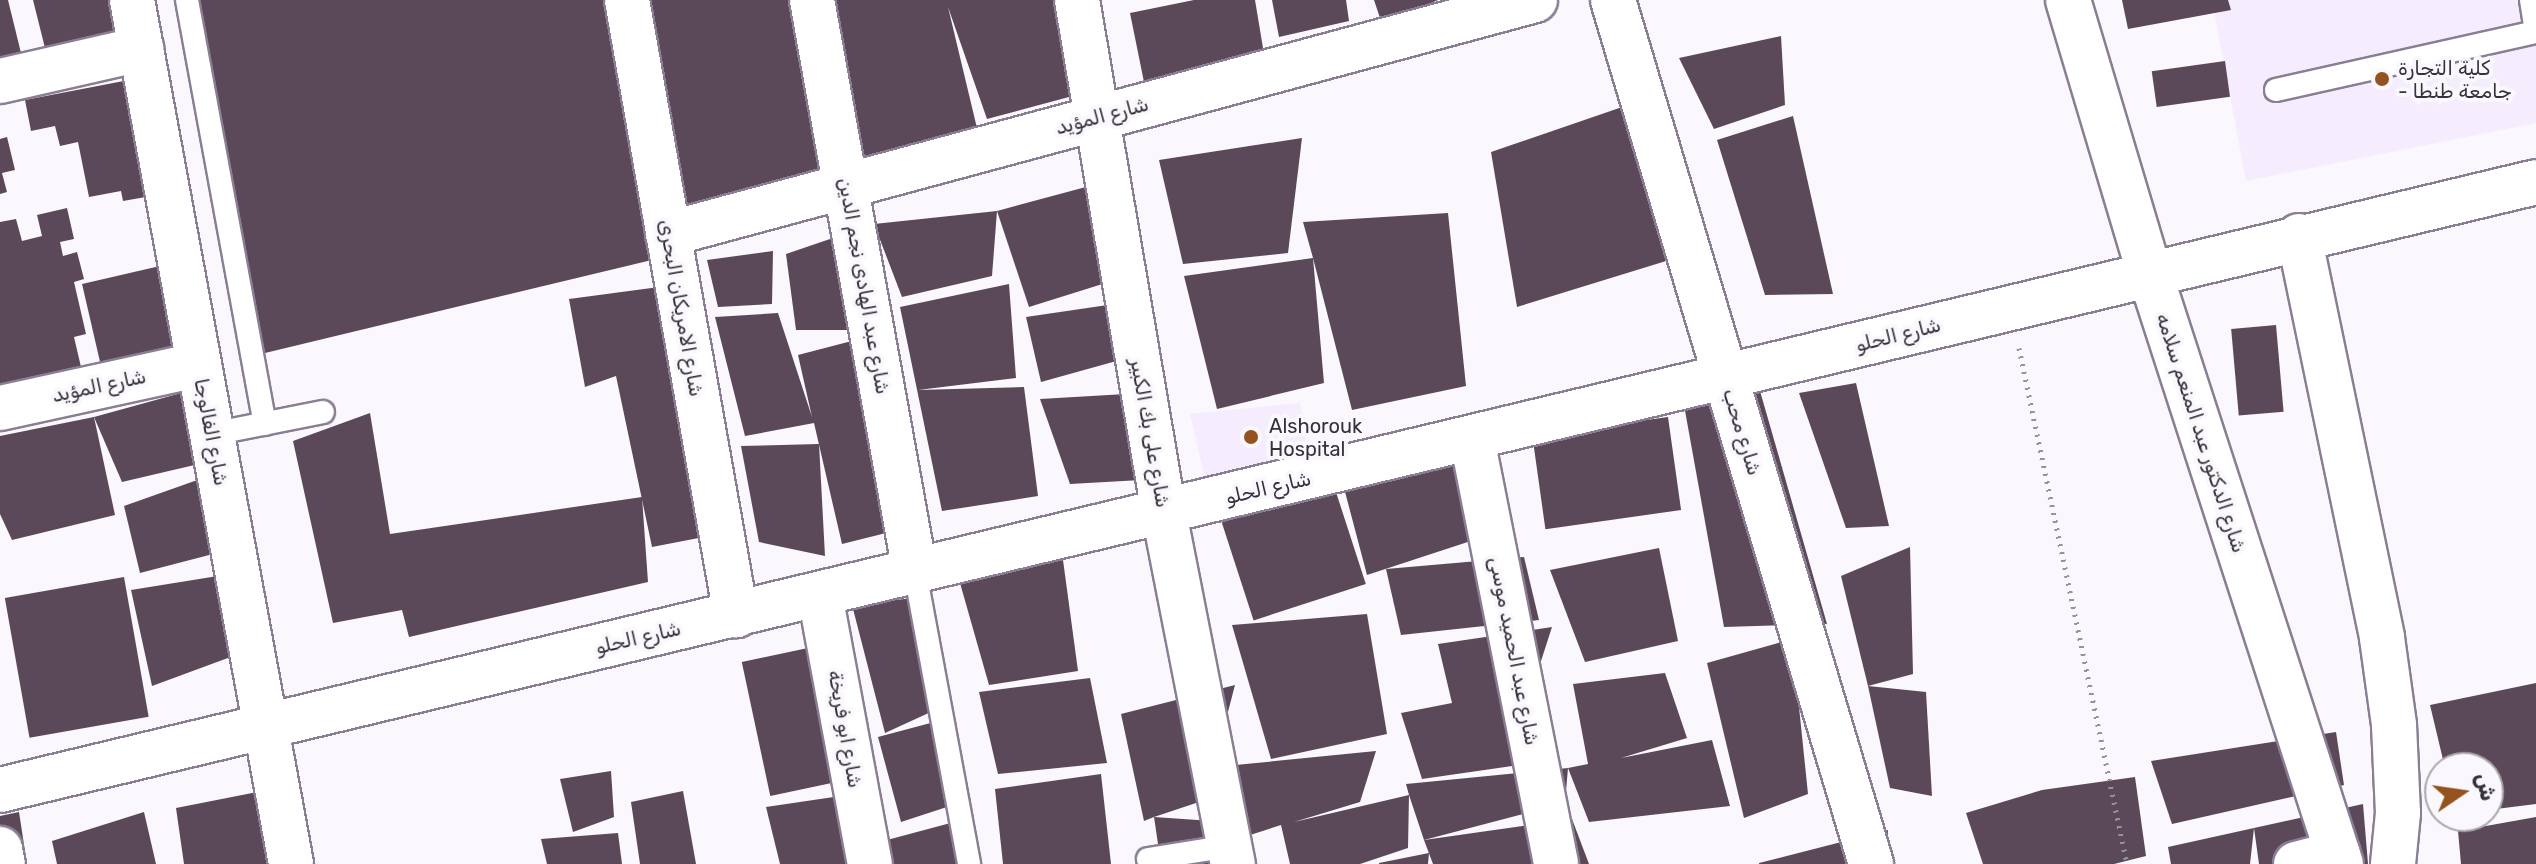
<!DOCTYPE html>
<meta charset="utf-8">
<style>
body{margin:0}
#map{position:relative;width:2536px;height:864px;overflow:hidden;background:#faf8fc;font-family:Rubik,"Noto Sans Arabic",sans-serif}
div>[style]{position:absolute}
.built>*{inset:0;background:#f5ecfe}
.building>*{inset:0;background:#5b4959;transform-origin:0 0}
.path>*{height:5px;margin-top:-2.5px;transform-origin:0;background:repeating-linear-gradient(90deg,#969299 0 2px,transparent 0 8px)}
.roads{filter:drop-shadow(2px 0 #897e93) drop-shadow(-2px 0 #897e93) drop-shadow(0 2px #897e93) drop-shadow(0 -2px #897e93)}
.service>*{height:22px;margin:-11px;padding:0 11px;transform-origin:11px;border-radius:11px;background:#fff}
.minor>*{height:44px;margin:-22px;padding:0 22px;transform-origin:22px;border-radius:22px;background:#fff}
.dots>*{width:22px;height:22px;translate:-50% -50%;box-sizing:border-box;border:4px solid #faf8fc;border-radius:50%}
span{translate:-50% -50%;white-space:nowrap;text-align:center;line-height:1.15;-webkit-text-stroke:8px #faf8fc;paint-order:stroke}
.poi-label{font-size:20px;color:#36313a}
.left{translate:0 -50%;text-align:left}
.street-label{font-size:20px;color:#36313a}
.north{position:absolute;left:2424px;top:752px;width:80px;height:80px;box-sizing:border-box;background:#faf8fc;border:2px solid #aca8ae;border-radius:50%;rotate:77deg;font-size:22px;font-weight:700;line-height:32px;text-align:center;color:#36313a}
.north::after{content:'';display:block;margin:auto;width:28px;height:36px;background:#93521e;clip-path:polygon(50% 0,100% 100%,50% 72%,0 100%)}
</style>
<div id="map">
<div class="built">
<div style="clip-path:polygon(2212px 0,2536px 0,2536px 123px,2246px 181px)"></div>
<div style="clip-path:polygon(1300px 403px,1310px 460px,1206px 484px,1190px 414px)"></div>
</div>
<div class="building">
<div style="clip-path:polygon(0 0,8px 0,21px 53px,0 58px)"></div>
<div style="clip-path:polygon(33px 0,124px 0,131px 26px,45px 48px)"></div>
<div style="clip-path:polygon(191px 0,608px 0,656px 259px,265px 353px)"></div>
<div style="clip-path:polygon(630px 0,1064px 0,1080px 94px,987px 119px,948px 7px,982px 149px,679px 232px)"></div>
<div style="clip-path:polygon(1194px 0,1255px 0,1265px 60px,1145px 87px,1130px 13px)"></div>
<div style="clip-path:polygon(1272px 0,1346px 0,1349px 21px,1279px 37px)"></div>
<div style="clip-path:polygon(1374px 0,1438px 0,1382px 24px)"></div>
<div style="clip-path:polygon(2122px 0,2228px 0,2231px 10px,2128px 29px)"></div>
<div style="clip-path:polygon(1781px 36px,1785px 105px,1714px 129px,1679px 58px)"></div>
<div style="left:2225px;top:61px;width:36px;height:74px;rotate:82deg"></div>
<div style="clip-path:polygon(134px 79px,157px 195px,123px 201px,121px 191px,89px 197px,78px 142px,60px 146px,55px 126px,31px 131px,25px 100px)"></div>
<div style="clip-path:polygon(1628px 105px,1679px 257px,1517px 307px,1491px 152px)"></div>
<div style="clip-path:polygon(1793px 116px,1833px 294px,1765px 295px,1717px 140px)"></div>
<div style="clip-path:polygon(7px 137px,15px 170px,2px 173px,7px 192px,0 194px,0 139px)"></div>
<div style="clip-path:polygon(1302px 138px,1288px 253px,1183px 264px,1159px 160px)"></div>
<div style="clip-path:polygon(1097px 184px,1112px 281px,1029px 307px,997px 211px)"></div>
<div style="clip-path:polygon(67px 208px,74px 239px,60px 242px,63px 256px,77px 252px,84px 279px,74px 282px,86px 334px,74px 337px,81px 367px,0 386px,0 222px,16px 219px,22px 241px,42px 236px,37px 215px)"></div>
<div style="clip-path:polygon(997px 211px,992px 276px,902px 297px,874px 224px)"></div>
<div style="clip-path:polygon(1448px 213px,1466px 386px,1352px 410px,1313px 258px,1324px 383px,1217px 409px,1184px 276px,1313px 258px,1303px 222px)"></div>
<div style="clip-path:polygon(874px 224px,894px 330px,796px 330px,786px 254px)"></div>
<div style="clip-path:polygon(773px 251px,772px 304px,718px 307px,707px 260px)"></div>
<div style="left:160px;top:266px;width:85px;height:80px;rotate:77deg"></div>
<div style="clip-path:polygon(1009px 284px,1016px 378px,918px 390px,1024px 387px,1038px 496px,942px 511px,900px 307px)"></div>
<div style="clip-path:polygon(659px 287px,709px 536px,652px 547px,616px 376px,585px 387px,569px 299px)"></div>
<div style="clip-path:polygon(1128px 302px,1120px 360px,1041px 382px,1026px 317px)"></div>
<div style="clip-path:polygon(778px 313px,812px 417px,798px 355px,894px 330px,930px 522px,842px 544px,814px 423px,745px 436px,715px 317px)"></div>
<div style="left:2276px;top:325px;width:87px;height:45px;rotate:85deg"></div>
<div style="clip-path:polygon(1856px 383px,1889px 526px,1846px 528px,1799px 393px)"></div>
<div style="clip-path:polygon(203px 387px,203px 463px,122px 482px,94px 417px)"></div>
<div style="clip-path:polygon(1760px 391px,1827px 624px,1724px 627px,1684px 405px)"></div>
<div style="clip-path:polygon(1143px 393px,1141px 480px,1070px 484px,1040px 399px)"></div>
<div style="clip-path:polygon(370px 413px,390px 534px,642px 497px,648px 582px,409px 637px,402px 610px,333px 623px,293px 441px)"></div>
<div style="clip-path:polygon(94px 417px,115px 515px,12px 540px,0 514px,0 436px)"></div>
<div style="left:1668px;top:417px;width:94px;height:137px;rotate:82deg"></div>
<div style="clip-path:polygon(819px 444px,825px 556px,759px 542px,741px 446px)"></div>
<div style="clip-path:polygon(1471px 462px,1483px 537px,1367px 575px,1344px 488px)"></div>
<div style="clip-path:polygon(203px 478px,213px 554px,140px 573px,124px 506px)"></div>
<div style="left:1334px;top:486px;width:103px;height:118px;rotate:72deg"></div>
<div style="clip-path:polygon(1910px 547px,1913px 674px,1868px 686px,1841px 576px)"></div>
<div style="clip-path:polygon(1659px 548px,1678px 641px,1585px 662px,1550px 570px)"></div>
<div style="clip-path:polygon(1524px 557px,1539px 620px,1401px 635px,1386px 569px)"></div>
<div style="clip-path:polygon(1063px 560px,1078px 671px,989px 685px,960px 583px)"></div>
<div style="clip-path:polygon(224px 575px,236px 655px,152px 686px,131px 590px)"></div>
<div style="left:124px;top:577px;width:142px;height:121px;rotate:80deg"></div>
<div style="clip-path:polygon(913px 598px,933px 711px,885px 733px,852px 605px)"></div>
<div style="clip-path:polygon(1367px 614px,1387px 734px,1271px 759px,1232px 625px)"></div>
<div style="clip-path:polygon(1552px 627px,1532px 689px,1553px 760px,1422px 779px,1401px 713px,1452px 703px,1438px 644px)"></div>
<div style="clip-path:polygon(1792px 639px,1808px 794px,1744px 818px,1707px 663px)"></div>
<div style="left:822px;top:645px;width:137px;height:82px;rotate:78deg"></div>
<div style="clip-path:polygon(1665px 673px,1687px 738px,1621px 758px,1712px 740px,1730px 806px,1589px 822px,1568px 768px,1588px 764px,1573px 684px)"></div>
<div style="clip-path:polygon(1090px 678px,1107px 763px,998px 774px,979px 692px)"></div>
<div style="clip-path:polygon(2536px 683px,2536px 804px,2488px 810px,2488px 768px,2445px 768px,2430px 705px)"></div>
<div style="clip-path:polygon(1235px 685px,1205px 800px,1154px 817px,1212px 821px,1219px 864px,1161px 864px,1154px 817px,1144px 821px,1121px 714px)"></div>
<div style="clip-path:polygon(1868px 686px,1926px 692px,1932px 796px,1890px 788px)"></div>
<div style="clip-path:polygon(938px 721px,953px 805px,901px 822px,878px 737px)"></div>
<div style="clip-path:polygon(2336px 732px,2344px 785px,2172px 824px,2151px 761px)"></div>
<div style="clip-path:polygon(1376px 751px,1360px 802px,1294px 822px,1409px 795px,1406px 784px,1568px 768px,1565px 803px,1424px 840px,1409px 795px,1408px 848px,1360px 864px,1290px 864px,1281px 825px,1247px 836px,1226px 766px)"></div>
<div style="clip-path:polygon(611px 771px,614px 817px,573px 832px,560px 779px)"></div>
<div style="clip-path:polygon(1101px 774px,1111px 864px,1003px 864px,995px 789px)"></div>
<div style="clip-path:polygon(2135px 777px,2146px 856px,2114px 864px,1983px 864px,1966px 813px,2042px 790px)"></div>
<div style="clip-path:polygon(263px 791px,271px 864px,184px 864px,176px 808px)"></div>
<div style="clip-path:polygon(683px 791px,696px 864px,640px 864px,631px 802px)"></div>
<div style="clip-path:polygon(854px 794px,862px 864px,780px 864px,766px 807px)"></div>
<div style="clip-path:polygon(2363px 804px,2368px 864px,2259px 864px,2254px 828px)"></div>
<div style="clip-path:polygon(19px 812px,27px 864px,0 864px,0 816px)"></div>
<div style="clip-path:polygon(144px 812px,156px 864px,57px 864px,52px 841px)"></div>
<div style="clip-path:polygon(2536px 817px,2536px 864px,2461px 864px,2458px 831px)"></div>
<div style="clip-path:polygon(1572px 819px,1589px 864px,1433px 864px,1424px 840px)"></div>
<div style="clip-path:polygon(958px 821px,964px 864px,893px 864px,887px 840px)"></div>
<div style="clip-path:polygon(2254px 828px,2250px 864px,2171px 864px,2168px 847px)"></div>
<div style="clip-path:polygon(1888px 830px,1886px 864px,1759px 864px,1759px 863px)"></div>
<div style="clip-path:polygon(618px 833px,622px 864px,547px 864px,541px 839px)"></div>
<div style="clip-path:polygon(1429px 853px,1428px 864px,1379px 864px,1379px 863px)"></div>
</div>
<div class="path">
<div style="left:2019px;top:348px;width:527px;rotate:78.18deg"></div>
</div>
<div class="roads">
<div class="service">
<div style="left:187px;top:0;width:431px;rotate:79.6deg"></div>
<div style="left:2531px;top:0;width:31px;rotate:81deg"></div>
<div style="left:2276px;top:90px;width:266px;rotate:-12.6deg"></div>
<div style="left:212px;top:434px;width:113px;rotate:-11.2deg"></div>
<div style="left:915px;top:572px;width:297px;rotate:79.5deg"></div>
<div style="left:1148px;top:859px;width:82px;rotate:-9.1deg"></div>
</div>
<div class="minor">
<div style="left:132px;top:0;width:879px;rotate:79.57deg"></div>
<div style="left:627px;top:0;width:625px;rotate:79.95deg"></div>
<div style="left:812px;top:0;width:581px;rotate:79.79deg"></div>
<div style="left:1077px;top:0;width:520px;rotate:80.37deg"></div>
<div style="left:1164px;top:513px;width:358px;rotate:78.9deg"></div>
<div style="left:1613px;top:0;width:902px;rotate:73.37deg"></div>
<div style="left:2068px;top:0;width:283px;rotate:73.4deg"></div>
<div style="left:2149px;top:271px;width:623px;rotate:72.06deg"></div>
<div style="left:0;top:81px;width:145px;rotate:-12.8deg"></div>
<div style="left:668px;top:234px;width:898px;rotate:-15.1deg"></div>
<div style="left:2299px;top:236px;width:410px;rotate:78.3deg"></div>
<div style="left:2382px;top:638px;width:88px;rotate:82.1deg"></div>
<div style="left:2394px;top:725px;width:88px;rotate:87.4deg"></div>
<div style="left:2398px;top:813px;width:51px;rotate:95.6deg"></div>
<div style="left:0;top:408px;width:203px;rotate:-12.3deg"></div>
<div style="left:1472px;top:439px;width:433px;rotate:78.8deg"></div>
<div style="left:820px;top:595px;width:274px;rotate:79.5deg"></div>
<div style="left:0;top:790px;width:2608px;rotate:-13.48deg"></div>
<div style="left:0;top:849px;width:15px;rotate:79deg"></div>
<div style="left:2296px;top:864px;width:43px;rotate:-14.7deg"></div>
</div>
</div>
<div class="dots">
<div style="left:2382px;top:79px;background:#93521e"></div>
<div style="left:1251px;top:437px;background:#93521e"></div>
</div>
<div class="poi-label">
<span class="left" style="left:2398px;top:80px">كلية التجارة<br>- جامعة طنطا</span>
<span class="left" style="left:1269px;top:438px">Alshorouk<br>Hospital</span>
</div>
<div class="street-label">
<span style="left:1102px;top:116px;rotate:-15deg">شارع المؤيد</span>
<span style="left:864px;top:286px;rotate:80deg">شارع عبد الهادى نجم الدين</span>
<span style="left:681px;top:308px;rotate:80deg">شارع الامريكان البحرى</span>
<span style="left:1898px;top:335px;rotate:-14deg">شارع الحلو</span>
<span style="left:99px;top:386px;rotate:-12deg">شارع المؤيد</span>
<span style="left:211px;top:432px;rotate:79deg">شارع الفالوجا</span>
<span style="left:1742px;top:432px;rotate:73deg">شارع محب</span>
<span style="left:1150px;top:433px;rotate:80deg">شارع على بك الكبير</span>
<span style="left:2201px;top:433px;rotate:72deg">شارع الدكتور عبد المنعم سلامه</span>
<span style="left:1268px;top:488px;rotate:-13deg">شارع الحلو</span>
<span style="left:638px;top:638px;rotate:-13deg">شارع الحلو</span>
<span style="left:1514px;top:651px;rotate:79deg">شارع عبد الحميد موسى</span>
<span style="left:845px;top:729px;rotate:80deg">شارع ابو فريخة</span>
</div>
<div class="north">ش</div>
</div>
